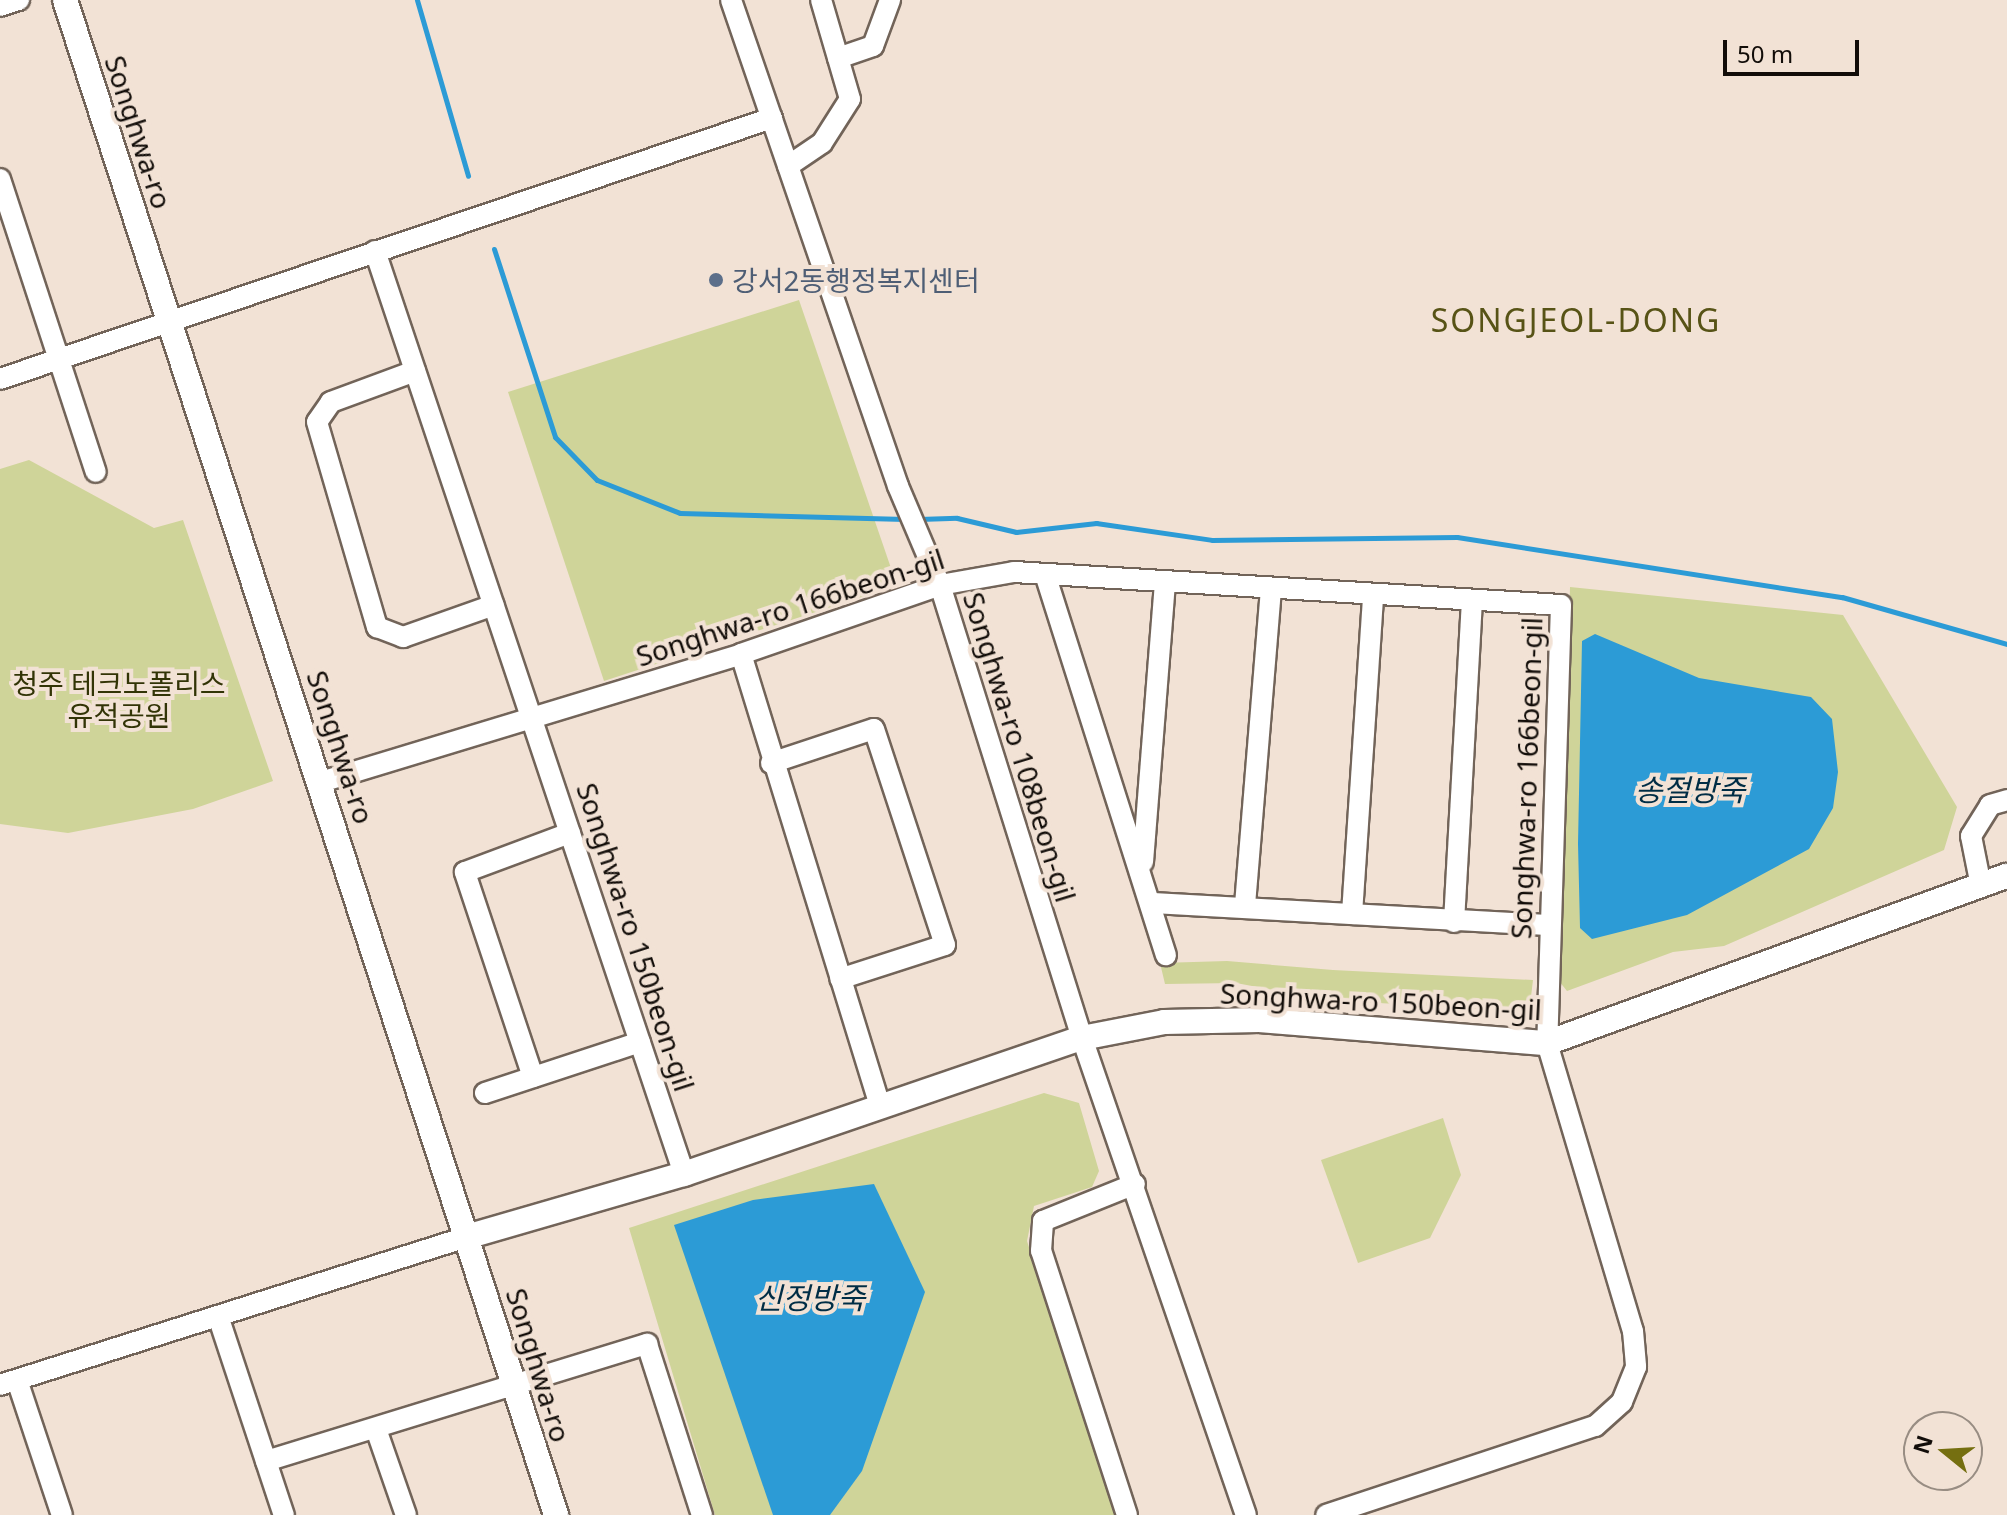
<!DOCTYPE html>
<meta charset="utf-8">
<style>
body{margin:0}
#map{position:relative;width:2007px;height:1515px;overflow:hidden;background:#f2e2d5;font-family:"Noto Sans","Noto Sans KR",sans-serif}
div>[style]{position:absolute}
.green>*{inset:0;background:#cfd499}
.water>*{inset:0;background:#2c9bd6}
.stream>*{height:5px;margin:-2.5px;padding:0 2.5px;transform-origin:2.5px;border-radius:2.5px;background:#2c9bd6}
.roads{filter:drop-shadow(2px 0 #726459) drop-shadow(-2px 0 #726459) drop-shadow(0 2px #726459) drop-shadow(0 -2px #726459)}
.minor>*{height:20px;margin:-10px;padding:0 10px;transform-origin:10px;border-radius:10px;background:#fff}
.tertiary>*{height:24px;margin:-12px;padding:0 12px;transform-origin:12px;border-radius:12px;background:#fff}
.dots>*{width:22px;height:22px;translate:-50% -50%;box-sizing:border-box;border:4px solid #f2e2d5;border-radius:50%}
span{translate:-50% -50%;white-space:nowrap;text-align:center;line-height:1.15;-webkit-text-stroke:8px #f2e2d5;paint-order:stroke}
.street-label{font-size:28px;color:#120d09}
.service-label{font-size:28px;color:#4e5e75}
.left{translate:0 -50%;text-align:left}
.park-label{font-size:28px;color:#323406}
.water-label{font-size:30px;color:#002d45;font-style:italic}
.quarter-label{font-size:32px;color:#575316;letter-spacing:2px}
.north{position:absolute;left:1903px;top:1411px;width:80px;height:80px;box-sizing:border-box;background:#f2e2d5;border:2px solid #988d83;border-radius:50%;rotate:288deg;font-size:22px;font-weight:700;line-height:32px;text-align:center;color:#120d09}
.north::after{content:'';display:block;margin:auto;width:28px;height:36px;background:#756f10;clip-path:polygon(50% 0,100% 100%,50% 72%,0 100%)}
.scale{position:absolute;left:1723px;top:40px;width:136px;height:36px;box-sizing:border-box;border:4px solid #120d09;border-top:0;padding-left:10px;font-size:24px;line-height:28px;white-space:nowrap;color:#120d09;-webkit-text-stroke:6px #f2e2d5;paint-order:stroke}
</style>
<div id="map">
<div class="green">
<div style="clip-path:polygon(799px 300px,892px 571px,883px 590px,604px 681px,508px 392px)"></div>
<div style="clip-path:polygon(29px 460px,154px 528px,183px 520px,273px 781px,193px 809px,68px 833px,0 824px,0 469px)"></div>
<div style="clip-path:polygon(1570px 587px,1843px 615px,1957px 807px,1944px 850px,1724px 946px,1673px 952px,1567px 991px,1559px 981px)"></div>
<div style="clip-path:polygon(1227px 961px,1333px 970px,1533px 980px,1530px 1005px,1517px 1011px,1327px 1000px,1236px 983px,1165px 984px,1160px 963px)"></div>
<div style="clip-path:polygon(1044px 1093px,1079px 1103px,1099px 1171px,1092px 1187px,1034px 1206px,1027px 1241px,1115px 1515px,715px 1515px,629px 1228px)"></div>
<div style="clip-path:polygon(1443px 1118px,1461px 1175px,1430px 1238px,1358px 1263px,1321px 1160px)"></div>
</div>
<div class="water">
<div style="clip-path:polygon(1595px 634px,1699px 678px,1811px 697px,1832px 719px,1838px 772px,1833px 808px,1809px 849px,1687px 915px,1592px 939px,1580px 928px,1578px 844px,1582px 641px)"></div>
<div style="clip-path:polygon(874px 1184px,925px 1292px,862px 1471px,830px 1515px,773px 1515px,674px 1225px,753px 1200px)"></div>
</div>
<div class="stream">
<div style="left:417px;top:0;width:183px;rotate:73.8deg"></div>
<div style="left:494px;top:249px;width:198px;rotate:72deg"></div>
<div style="left:555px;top:437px;width:60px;rotate:45.7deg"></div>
<div style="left:597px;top:480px;width:89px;rotate:21.7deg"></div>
<div style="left:680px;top:513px;width:225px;rotate:1.5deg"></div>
<div style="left:919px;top:519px;width:38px;rotate:-2deg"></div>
<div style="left:957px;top:518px;width:61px;rotate:13.3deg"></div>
<div style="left:1016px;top:532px;width:81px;rotate:-6.4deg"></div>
<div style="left:1096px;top:523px;width:117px;rotate:8.3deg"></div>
<div style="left:1212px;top:540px;width:245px;rotate:-0.7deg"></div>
<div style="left:1457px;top:537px;width:390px;rotate:8.9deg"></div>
<div style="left:1842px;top:597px;width:172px;rotate:15.9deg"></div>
</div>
<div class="roads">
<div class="minor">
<div style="left:731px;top:0;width:514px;rotate:71.04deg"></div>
<div style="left:898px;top:486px;width:108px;rotate:67deg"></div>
<div style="left:940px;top:585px;width:475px;rotate:72.6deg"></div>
<div style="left:1082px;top:1038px;width:504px;rotate:71.03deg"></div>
<div style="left:0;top:6px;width:20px;rotate:-18deg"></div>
<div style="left:838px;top:58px;width:37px;rotate:-19deg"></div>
<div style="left:873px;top:46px;width:49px;rotate:-69.7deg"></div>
<div style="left:788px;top:166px;width:41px;rotate:-34.1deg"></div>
<div style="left:822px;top:143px;width:52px;rotate:-57.5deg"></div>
<div style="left:850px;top:99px;width:103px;rotate:-106.3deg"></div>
<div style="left:0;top:179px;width:308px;rotate:71.9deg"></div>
<div style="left:375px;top:251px;width:973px;rotate:71.49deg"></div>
<div style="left:415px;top:371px;width:90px;rotate:159.7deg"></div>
<div style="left:331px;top:402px;width:24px;rotate:125deg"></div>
<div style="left:317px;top:422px;width:214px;rotate:73.7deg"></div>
<div style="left:377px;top:627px;width:28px;rotate:21deg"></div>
<div style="left:403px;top:637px;width:96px;rotate:-19.4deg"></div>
<div style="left:0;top:379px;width:815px;rotate:-18.68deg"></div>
<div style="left:1045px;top:574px;width:400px;rotate:72.4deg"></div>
<div style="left:741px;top:654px;width:473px;rotate:72.9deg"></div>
<div style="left:771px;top:763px;width:108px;rotate:-18.3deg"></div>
<div style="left:874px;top:729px;width:227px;rotate:71.8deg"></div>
<div style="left:945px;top:945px;width:110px;rotate:162.1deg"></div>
<div style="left:321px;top:782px;width:439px;rotate:-16.9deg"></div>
<div style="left:741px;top:654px;width:211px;rotate:-19.1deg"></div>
<div style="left:940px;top:585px;width:75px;rotate:-10deg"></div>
<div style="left:1014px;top:572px;width:548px;rotate:3.45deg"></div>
<div style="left:1561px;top:605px;width:438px;rotate:91.8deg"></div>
<div style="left:1547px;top:1043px;width:301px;rotate:73.4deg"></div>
<div style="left:1633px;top:1331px;width:36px;rotate:85deg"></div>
<div style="left:1636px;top:1367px;width:38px;rotate:112deg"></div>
<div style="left:1622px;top:1402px;width:36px;rotate:138deg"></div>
<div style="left:1595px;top:1426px;width:283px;rotate:161.7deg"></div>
<div style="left:1143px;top:862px;width:280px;rotate:-85.5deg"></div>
<div style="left:1981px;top:886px;width:51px;rotate:-101.3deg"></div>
<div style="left:1971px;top:836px;width:36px;rotate:-58deg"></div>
<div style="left:1990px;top:805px;width:18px;rotate:-16deg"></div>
<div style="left:1154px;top:903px;width:393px;rotate:3.2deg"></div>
<div style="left:1245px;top:905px;width:318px;rotate:-85.3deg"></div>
<div style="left:1352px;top:914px;width:318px;rotate:-86.2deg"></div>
<div style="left:1454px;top:922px;width:320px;rotate:-86.8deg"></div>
<div style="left:533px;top:1077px;width:216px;rotate:-108.4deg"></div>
<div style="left:465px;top:872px;width:112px;rotate:-20.4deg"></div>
<div style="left:485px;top:1093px;width:163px;rotate:-18.2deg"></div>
<div style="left:218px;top:1316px;width:210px;rotate:71.7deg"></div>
<div style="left:17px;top:1380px;width:142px;rotate:71.6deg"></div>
<div style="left:0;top:1385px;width:493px;rotate:-17.6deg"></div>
<div style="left:376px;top:1429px;width:91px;rotate:70.8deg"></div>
<div style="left:266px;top:1461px;width:399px;rotate:-17.1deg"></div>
<div style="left:647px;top:1344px;width:180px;rotate:72.2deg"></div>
<div style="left:1127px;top:1515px;width:278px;rotate:-108deg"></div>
<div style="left:1041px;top:1251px;width:30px;rotate:-86deg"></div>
<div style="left:1043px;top:1221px;width:99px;rotate:-21.9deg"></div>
</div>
<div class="tertiary">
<div style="left:65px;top:0;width:1593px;rotate:72.04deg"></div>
<div style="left:470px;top:1236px;width:223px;rotate:-16.2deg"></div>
<div style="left:684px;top:1174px;width:421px;rotate:-18.9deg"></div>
<div style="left:1082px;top:1038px;width:84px;rotate:-11deg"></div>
<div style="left:1164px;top:1022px;width:95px;rotate:-1.2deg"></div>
<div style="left:1259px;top:1020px;width:289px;rotate:4.6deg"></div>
<div style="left:1547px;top:1043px;width:489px;rotate:-20deg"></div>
</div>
</div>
<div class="dots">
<div style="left:716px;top:280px;background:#5c6f8a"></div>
</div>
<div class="street-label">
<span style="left:139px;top:132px;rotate:72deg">Songhwa-ro</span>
<span style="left:790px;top:607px;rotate:-18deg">Songhwa-ro 166beon-gil</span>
<span style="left:341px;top:747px;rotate:72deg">Songhwa-ro</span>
<span style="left:1020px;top:747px;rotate:73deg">Songhwa-ro 108beon-gil</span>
<span style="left:1526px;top:778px;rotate:-88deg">Songhwa-ro 166beon-gil</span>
<span style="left:636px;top:937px;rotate:72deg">Songhwa-ro 150beon-gil</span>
<span style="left:1381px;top:1001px;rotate:3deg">Songhwa-ro 150beon-gil</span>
<span style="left:539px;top:1365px;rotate:73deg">Songhwa-ro</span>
</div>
<div class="service-label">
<span class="left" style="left:732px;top:280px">강서2동행정복지센터</span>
</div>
<div class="park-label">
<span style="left:119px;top:699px">청주 테크노폴리스<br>유적공원</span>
</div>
<div class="water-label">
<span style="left:1690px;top:790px">송절방죽</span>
<span style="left:810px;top:1298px">신정방죽</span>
</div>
<div class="quarter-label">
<span style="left:1576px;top:320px">SONGJEOL-DONG</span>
</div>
<div class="north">N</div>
<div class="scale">50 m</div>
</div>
